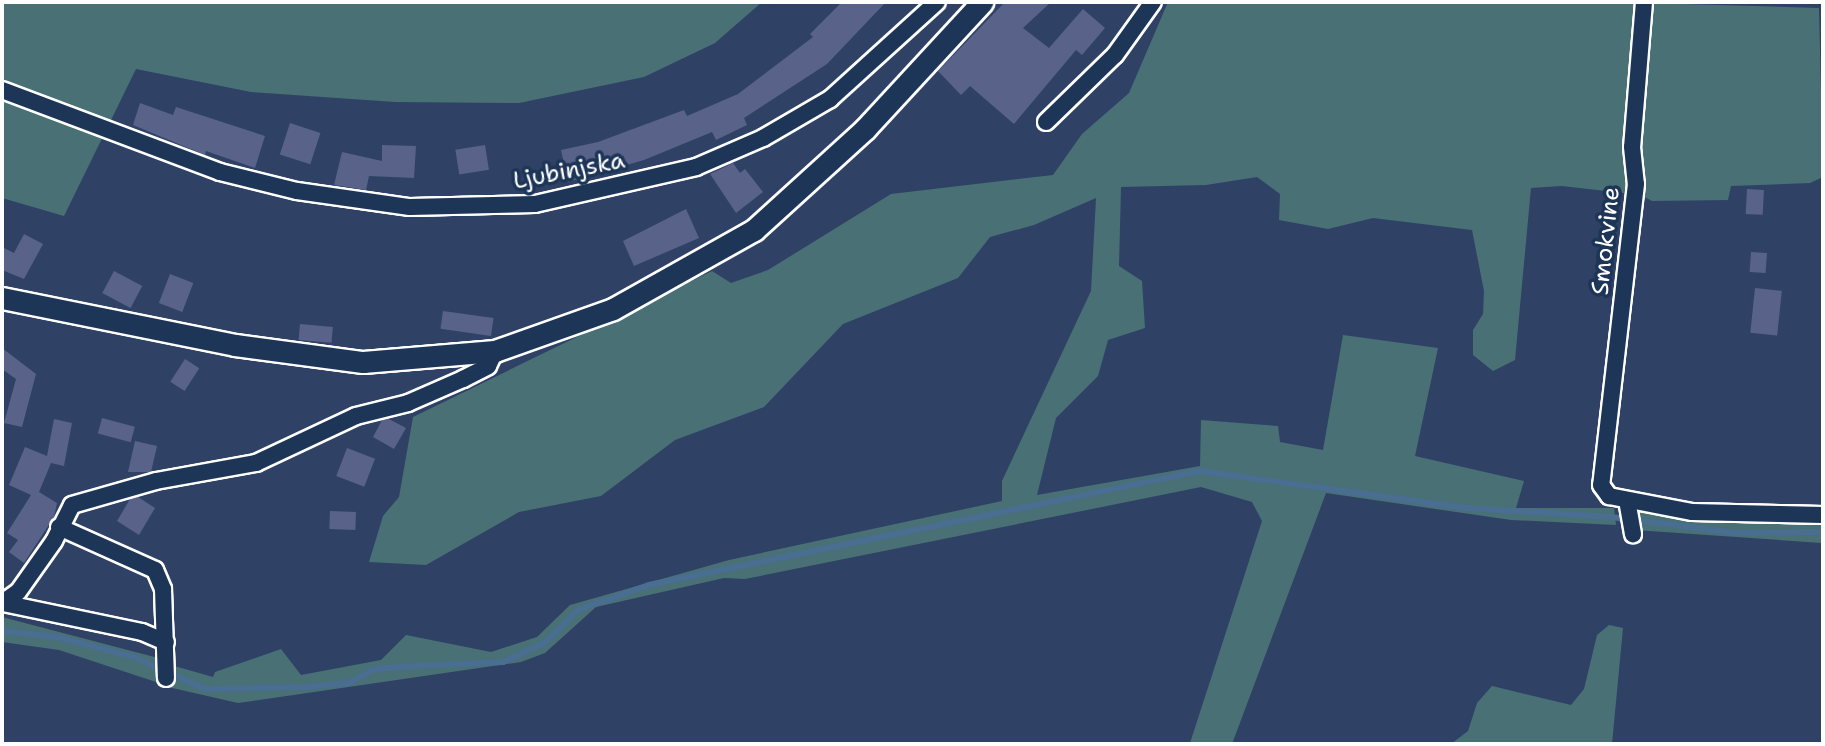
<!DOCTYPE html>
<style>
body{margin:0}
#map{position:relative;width:1825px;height:746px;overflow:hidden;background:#2f4266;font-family:"Shantell Sans",sans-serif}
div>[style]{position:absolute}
.green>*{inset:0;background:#487075;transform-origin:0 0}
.stream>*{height:6px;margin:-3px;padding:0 3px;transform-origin:3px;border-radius:3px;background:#496e91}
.building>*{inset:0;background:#596289;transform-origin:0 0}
.roads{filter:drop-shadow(2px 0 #fff) drop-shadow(-2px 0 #fff) drop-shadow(0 2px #fff) drop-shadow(0 -2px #fff)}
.street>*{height:16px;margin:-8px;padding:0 8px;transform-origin:8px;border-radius:8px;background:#1d3557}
.secondary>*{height:21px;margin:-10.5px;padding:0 10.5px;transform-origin:10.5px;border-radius:10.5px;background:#1d3557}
span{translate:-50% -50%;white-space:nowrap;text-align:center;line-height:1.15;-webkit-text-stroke:7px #1d3557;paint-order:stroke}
.street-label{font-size:24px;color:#fff}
.frame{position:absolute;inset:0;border:4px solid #fff;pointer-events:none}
</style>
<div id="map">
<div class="green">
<div style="clip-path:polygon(2px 2px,762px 2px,715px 43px,644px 77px,519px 103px,395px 102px,251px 92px,136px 69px,64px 216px,2px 198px)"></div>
<div style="clip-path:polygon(1168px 2px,1614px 2px,1819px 8px,1823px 177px,1810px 183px,1731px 186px,1728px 200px,1652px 201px,1641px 195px,1562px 186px,1531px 188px,1515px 360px,1493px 371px,1473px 355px,1473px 330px,1483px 314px,1484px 291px,1472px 230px,1373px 218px,1328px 229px,1279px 220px,1280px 194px,1257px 177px,1206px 185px,1121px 187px,1119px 266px,1142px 281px,1145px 328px,1108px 340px,1098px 376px,1056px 418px,1037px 495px,1200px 466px,1201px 420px,1278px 426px,1280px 442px,1323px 450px,1343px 335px,1438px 348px,1415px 456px,1524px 481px,1516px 508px,1614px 508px,1616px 525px,1511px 520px,1326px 493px,1232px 744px,1190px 743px,1262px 521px,1252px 502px,1201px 487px,745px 579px,724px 578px,596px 607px,545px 653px,521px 662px,238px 703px,168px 687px,171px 665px,213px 677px,215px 672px,281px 649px,301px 675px,381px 660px,406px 635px,491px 652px,537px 637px,570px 605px,729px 560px,1002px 501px,1002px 481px,1091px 291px,1096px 198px,1034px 225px,990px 237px,958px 278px,843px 324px,764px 407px,675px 440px,601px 496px,519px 512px,426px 565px,369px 562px,383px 516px,399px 497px,413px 417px,712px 271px,731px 283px,768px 270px,891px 194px,1053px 175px,1082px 134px,1129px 93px)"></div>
<div style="left:1636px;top:510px;width:187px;height:20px;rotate:4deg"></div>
<div style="clip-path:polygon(2px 617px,162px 659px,162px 684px,59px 650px,2px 642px)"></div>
<div style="clip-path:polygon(1609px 625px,1623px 628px,1612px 744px,1451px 744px,1468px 731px,1477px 703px,1492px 686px,1571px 705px,1584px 689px,1597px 635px)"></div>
</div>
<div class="stream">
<div style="left:2px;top:631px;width:55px;rotate:6.2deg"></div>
<div style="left:57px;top:637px;width:80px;rotate:14.6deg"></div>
<div style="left:134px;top:657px;width:78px;rotate:24.3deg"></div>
<div style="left:205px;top:689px;width:102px;rotate:-1.1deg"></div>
<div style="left:307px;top:687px;width:42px;rotate:-5.4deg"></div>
<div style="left:349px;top:683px;width:26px;rotate:-29deg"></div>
<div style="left:372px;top:670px;width:23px;rotate:-7deg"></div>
<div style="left:395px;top:667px;width:108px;rotate:-2.7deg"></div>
<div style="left:503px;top:662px;width:47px;rotate:-24.9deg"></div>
<div style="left:546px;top:642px;width:45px;rotate:-45deg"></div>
<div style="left:578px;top:610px;width:75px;rotate:-19.4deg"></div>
<div style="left:649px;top:585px;width:563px;rotate:-11.69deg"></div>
<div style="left:1200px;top:471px;width:268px;rotate:7.9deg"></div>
<div style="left:1465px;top:508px;width:146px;rotate:3.5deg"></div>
<div style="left:1611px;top:517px;width:126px;rotate:7.3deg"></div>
<div style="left:1736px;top:533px;width:87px;rotate:-0.7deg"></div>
</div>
<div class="building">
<div style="clip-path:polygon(842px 2px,886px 2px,827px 64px,744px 118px,747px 125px,716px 140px,712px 132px,644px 160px,568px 182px,561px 150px,598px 142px,684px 110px,687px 116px,738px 94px,813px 37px,810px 34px)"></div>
<div style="clip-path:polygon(1005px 2px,1051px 2px,1023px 28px,1049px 48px,1083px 9px,1105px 28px,1082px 55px,1076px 50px,1014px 124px,970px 86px,961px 95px,938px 71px)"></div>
<div style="clip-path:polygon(140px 103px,173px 115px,176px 107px,265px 136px,255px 168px,206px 151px,205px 155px,133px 125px)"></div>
<div style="left:290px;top:123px;width:32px;height:33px;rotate:18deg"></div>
<div style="clip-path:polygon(382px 145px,416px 146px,414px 178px,369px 176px,366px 190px,334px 185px,342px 152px,382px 161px)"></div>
<div style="left:485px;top:145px;width:25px;height:30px;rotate:81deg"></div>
<div style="clip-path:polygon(733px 163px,740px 173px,745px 169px,763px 192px,736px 213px,710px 174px)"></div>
<div style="left:1747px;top:189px;width:17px;height:25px;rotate:3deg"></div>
<div style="clip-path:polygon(686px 209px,699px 238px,634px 266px,623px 241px)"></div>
<div style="clip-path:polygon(24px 234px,43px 244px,24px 279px,2px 270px,2px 247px,14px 253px)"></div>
<div style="left:1751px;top:252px;width:16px;height:20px;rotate:4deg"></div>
<div style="left:114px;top:271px;width:32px;height:25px;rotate:28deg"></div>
<div style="left:170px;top:274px;width:25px;height:31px;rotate:21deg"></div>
<div style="left:1755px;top:288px;width:27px;height:45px;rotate:6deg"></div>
<div style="left:443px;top:311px;width:51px;height:18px;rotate:8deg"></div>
<div style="left:300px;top:324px;width:33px;height:16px;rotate:5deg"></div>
<div style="clip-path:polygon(2px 348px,36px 374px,22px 427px,4px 423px,16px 379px,2px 369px)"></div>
<div style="left:185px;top:359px;width:17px;height:27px;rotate:33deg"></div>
<div style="left:102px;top:418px;width:34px;height:16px;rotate:15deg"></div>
<div style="clip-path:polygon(54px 419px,72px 423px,64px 466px,51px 463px,39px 492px,57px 503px,54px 517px,24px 563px,9px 552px,18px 540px,7px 533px,31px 495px,9px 485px,25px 447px,47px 456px)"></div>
<div style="clip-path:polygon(389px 419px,406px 428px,394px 449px,373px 437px,382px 420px)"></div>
<div style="clip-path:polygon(135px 441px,157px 446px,151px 472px,128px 472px)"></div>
<div style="left:347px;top:448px;width:30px;height:30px;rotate:21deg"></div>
<div style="clip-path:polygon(138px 497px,155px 508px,139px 535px,117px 521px,130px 499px)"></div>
<div style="left:330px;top:511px;width:26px;height:18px;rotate:2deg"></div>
</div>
<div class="roads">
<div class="street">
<div style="left:1644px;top:2px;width:145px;rotate:94.7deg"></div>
<div style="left:1632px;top:147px;width:37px;rotate:84deg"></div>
<div style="left:1636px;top:184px;width:303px;rotate:96.6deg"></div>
<div style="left:1601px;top:485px;width:14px;rotate:54deg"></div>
<div style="left:1609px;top:496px;width:85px;rotate:10.9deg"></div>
<div style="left:1692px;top:512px;width:131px;rotate:1.3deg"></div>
<div style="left:2px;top:90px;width:233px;rotate:20.6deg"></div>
<div style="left:220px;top:172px;width:79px;rotate:13.9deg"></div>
<div style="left:297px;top:191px;width:114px;rotate:8.1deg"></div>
<div style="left:410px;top:207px;width:125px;rotate:-1.4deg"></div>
<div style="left:535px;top:204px;width:165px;rotate:-12.9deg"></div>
<div style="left:696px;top:167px;width:73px;rotate:-23.4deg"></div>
<div style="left:763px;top:138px;width:78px;rotate:-30.2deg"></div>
<div style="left:830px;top:99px;width:144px;rotate:-42.2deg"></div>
<div style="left:1046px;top:122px;width:96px;rotate:-44.2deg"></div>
<div style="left:1115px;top:55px;width:65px;rotate:-54.4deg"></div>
<div style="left:1627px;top:500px;width:35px;rotate:80deg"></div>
<div style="left:59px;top:527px;width:105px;rotate:24.1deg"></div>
<div style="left:155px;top:570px;width:21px;rotate:67deg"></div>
<div style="left:163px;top:589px;width:89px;rotate:88.1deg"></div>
<div style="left:2px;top:603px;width:19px;rotate:-35deg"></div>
<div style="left:18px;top:592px;width:62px;rotate:-54.8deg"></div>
<div style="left:54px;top:541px;width:40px;rotate:-63.4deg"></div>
<div style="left:72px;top:505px;width:87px;rotate:-15.9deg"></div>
<div style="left:156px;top:481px;width:102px;rotate:-10.2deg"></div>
<div style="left:256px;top:463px;width:110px;rotate:-25.2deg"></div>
<div style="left:356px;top:416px;width:54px;rotate:-14deg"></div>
<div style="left:408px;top:403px;width:60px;rotate:-23.6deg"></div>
<div style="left:463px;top:379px;width:28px;rotate:-27deg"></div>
<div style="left:488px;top:366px;width:17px;rotate:-65deg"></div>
<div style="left:3px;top:603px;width:142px;rotate:11.8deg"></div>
<div style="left:142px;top:632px;width:26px;rotate:23deg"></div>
</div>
<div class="secondary">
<div style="left:2px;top:298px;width:238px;rotate:11.4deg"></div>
<div style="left:235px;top:345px;width:129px;rotate:7.6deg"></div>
<div style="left:363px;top:362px;width:132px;rotate:-4.8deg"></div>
<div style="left:495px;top:351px;width:125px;rotate:-19.6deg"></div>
<div style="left:613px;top:309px;width:162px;rotate:-29.3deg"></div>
<div style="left:754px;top:230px;width:150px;rotate:-42.3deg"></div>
<div style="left:865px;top:129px;width:173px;rotate:-47.3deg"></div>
</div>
</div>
<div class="street-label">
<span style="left:569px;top:171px;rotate:-11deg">Ljubinjska</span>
<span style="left:1606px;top:241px;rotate:-84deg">Smokvine</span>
</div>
<div class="frame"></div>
</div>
